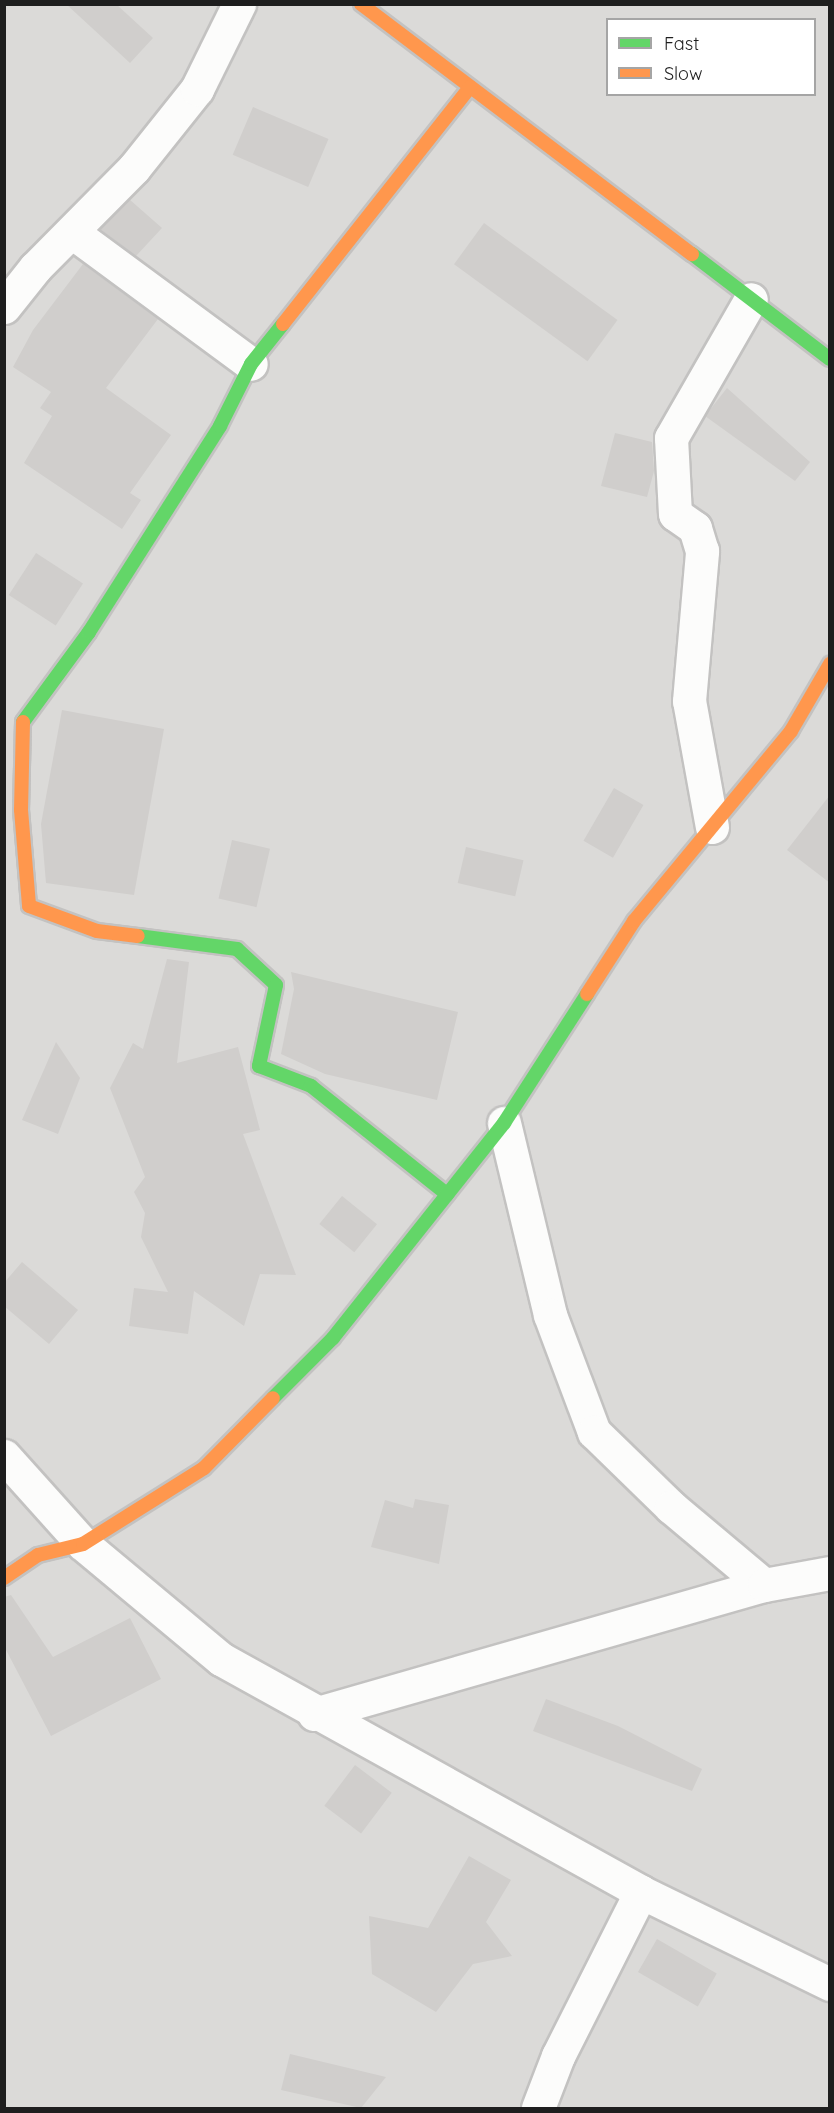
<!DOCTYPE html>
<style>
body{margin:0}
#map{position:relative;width:834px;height:2113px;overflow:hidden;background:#eceae7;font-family:Quicksand,sans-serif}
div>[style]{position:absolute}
.residential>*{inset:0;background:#dbdad8}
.building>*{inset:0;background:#d0cecc;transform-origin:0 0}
.roads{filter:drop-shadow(2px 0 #c3c2c1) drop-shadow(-2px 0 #c3c2c1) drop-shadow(0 2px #c3c2c1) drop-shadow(0 -2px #c3c2c1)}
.street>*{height:33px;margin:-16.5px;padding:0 16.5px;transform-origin:16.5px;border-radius:16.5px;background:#fcfcfb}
.fast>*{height:14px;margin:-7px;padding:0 7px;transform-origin:7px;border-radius:7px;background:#63d668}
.slow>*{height:14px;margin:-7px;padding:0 7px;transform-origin:7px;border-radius:7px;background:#ff974d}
span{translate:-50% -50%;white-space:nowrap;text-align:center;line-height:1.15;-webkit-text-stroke:6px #fff;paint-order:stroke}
.frame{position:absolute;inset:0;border:6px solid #1e1e1e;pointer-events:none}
.legend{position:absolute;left:606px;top:18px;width:210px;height:78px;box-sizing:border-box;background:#fff;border:2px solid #a5a5a5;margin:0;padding:8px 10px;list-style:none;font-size:18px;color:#1e1e1e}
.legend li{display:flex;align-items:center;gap:12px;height:30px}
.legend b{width:30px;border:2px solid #a5a5a5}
</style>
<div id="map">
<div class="residential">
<div style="clip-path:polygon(evenodd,5px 5px,829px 5px,829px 2108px,5px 2108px,5px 5px,608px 20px,814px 20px,814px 94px,608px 94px,608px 20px)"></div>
</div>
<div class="building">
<div style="clip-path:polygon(66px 4px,116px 4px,153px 38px,130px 63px)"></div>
<div style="left:253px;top:107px;width:82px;height:52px;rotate:23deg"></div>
<div style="clip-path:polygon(129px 199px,162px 228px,136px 256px,100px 229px)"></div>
<div style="left:484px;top:223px;width:165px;height:51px;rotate:36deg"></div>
<div style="clip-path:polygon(83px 264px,158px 319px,106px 388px,171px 435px,130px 493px,141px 500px,122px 529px,24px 463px,52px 416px,40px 408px,51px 392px,13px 367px,33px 330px)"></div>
<div style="clip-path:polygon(727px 388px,810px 462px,795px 481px,705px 416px)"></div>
<div style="clip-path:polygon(615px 433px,652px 442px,654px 471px,647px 497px,601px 486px)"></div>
<div style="left:36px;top:553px;width:56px;height:50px;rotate:33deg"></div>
<div style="clip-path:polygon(62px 710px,164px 729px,134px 895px,46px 883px,41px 824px)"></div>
<div style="left:614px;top:788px;width:34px;height:61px;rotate:30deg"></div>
<div style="clip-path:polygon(830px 795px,830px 883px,787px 850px)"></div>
<div style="left:232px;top:840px;width:39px;height:60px;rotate:13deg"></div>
<div style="left:466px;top:847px;width:59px;height:37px;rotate:13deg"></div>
<div style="clip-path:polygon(167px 959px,189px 962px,177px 1063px,238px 1047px,260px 1130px,243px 1134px,296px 1275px,260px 1274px,244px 1326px,194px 1291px,188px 1334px,129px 1326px,134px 1288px,168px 1292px,141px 1237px,145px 1213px,134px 1192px,145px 1177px,110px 1088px,133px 1043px,143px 1049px)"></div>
<div style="clip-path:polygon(291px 972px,458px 1012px,437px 1100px,325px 1074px,281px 1054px,294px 989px)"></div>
<div style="clip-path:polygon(56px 1042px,80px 1078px,58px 1134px,22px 1120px)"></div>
<div style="left:342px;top:1196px;width:45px;height:36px;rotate:39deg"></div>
<div style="clip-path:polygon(22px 1262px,78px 1310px,49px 1344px,4px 1306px,4px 1283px)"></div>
<div style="clip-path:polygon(415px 1499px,449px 1505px,439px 1564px,371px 1547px,385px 1500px,413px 1508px)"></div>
<div style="clip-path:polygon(11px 1595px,53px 1657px,130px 1618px,161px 1679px,51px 1736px,4px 1646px,4px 1597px)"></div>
<div style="clip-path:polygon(546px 1699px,618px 1726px,702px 1769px,692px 1791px,533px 1731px)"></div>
<div style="left:355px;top:1765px;width:46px;height:51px;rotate:37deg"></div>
<div style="clip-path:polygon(469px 1856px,511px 1880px,486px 1922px,512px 1956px,473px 1964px,436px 2012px,372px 1974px,369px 1916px,428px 1928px)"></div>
<div style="left:657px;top:1939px;width:69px;height:38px;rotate:30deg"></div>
<div style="clip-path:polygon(290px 2054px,386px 2077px,361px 2108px,281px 2090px)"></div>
</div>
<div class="roads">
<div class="street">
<div style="left:72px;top:232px;width:222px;rotate:36.4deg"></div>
<div style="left:4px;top:307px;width:50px;rotate:-51.5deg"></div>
<div style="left:35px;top:268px;width:141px;rotate:-45.3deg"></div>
<div style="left:134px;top:168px;width:101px;rotate:-51.4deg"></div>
<div style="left:197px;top:89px;width:95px;rotate:-63.7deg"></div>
<div style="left:712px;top:827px;width:128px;rotate:-100.3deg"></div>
<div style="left:689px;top:701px;width:151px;rotate:-85deg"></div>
<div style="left:702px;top:551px;width:24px;rotate:-107deg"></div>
<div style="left:695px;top:528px;width:24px;rotate:-145deg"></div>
<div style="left:675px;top:514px;width:76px;rotate:-93deg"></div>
<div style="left:671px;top:438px;width:160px;rotate:-60.1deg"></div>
<div style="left:504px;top:1123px;width:197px;rotate:76.5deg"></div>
<div style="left:550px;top:1315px;width:125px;rotate:69.4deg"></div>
<div style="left:594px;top:1432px;width:107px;rotate:44.2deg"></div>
<div style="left:671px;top:1507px;width:121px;rotate:40deg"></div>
<div style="left:4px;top:1456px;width:118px;rotate:48.1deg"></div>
<div style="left:83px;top:1544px;width:180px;rotate:39.8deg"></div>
<div style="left:221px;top:1659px;width:480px;rotate:29deg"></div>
<div style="left:641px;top:1892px;width:210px;rotate:26deg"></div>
<div style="left:314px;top:1714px;width:468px;rotate:-16deg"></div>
<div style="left:764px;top:1585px;width:67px;rotate:-10.3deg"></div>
<div style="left:538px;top:2108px;width:56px;rotate:-69deg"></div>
<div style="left:558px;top:2056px;width:184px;rotate:-63.2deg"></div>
</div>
<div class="fast">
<div style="left:692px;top:254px;width:173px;rotate:37.3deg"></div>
<div style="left:23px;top:722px;width:112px;rotate:-53.7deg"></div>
<div style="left:89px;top:632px;width:244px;rotate:-57.5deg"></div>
<div style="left:220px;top:426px;width:69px;rotate:-63.4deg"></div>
<div style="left:251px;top:364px;width:51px;rotate:-51.3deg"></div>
<div style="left:138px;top:936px;width:100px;rotate:7.5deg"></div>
<div style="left:237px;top:949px;width:53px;rotate:42.7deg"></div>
<div style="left:276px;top:985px;width:83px;rotate:101.9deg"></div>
<div style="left:259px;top:1066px;width:56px;rotate:21deg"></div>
<div style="left:311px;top:1086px;width:174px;rotate:38.5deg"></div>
<div style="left:273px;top:1398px;width:85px;rotate:-45deg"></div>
<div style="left:333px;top:1338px;width:275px;rotate:-51.5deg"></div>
<div style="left:504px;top:1123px;width:153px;rotate:-57.2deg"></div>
</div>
<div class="slow">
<div style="left:361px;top:4px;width:415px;rotate:37.1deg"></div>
<div style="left:283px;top:324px;width:302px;rotate:-51.7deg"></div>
<div style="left:23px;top:722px;width:88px;rotate:91.3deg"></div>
<div style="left:21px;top:810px;width:96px;rotate:85.2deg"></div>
<div style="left:29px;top:906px;width:72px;rotate:20.2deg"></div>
<div style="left:97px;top:931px;width:41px;rotate:7deg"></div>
<div style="left:587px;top:994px;width:87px;rotate:-57.2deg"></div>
<div style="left:634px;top:921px;width:246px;rotate:-50.4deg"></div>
<div style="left:791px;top:731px;width:78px;rotate:-59.8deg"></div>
<div style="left:4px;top:1578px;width:41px;rotate:-34.1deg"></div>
<div style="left:38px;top:1555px;width:46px;rotate:-13.7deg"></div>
<div style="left:83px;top:1544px;width:143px;rotate:-32.1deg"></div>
<div style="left:204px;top:1468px;width:98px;rotate:-45.4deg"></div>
</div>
</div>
<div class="frame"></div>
<ul class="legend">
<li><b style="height:8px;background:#63d668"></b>Fast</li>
<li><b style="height:8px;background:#ff974d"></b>Slow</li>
</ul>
</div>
